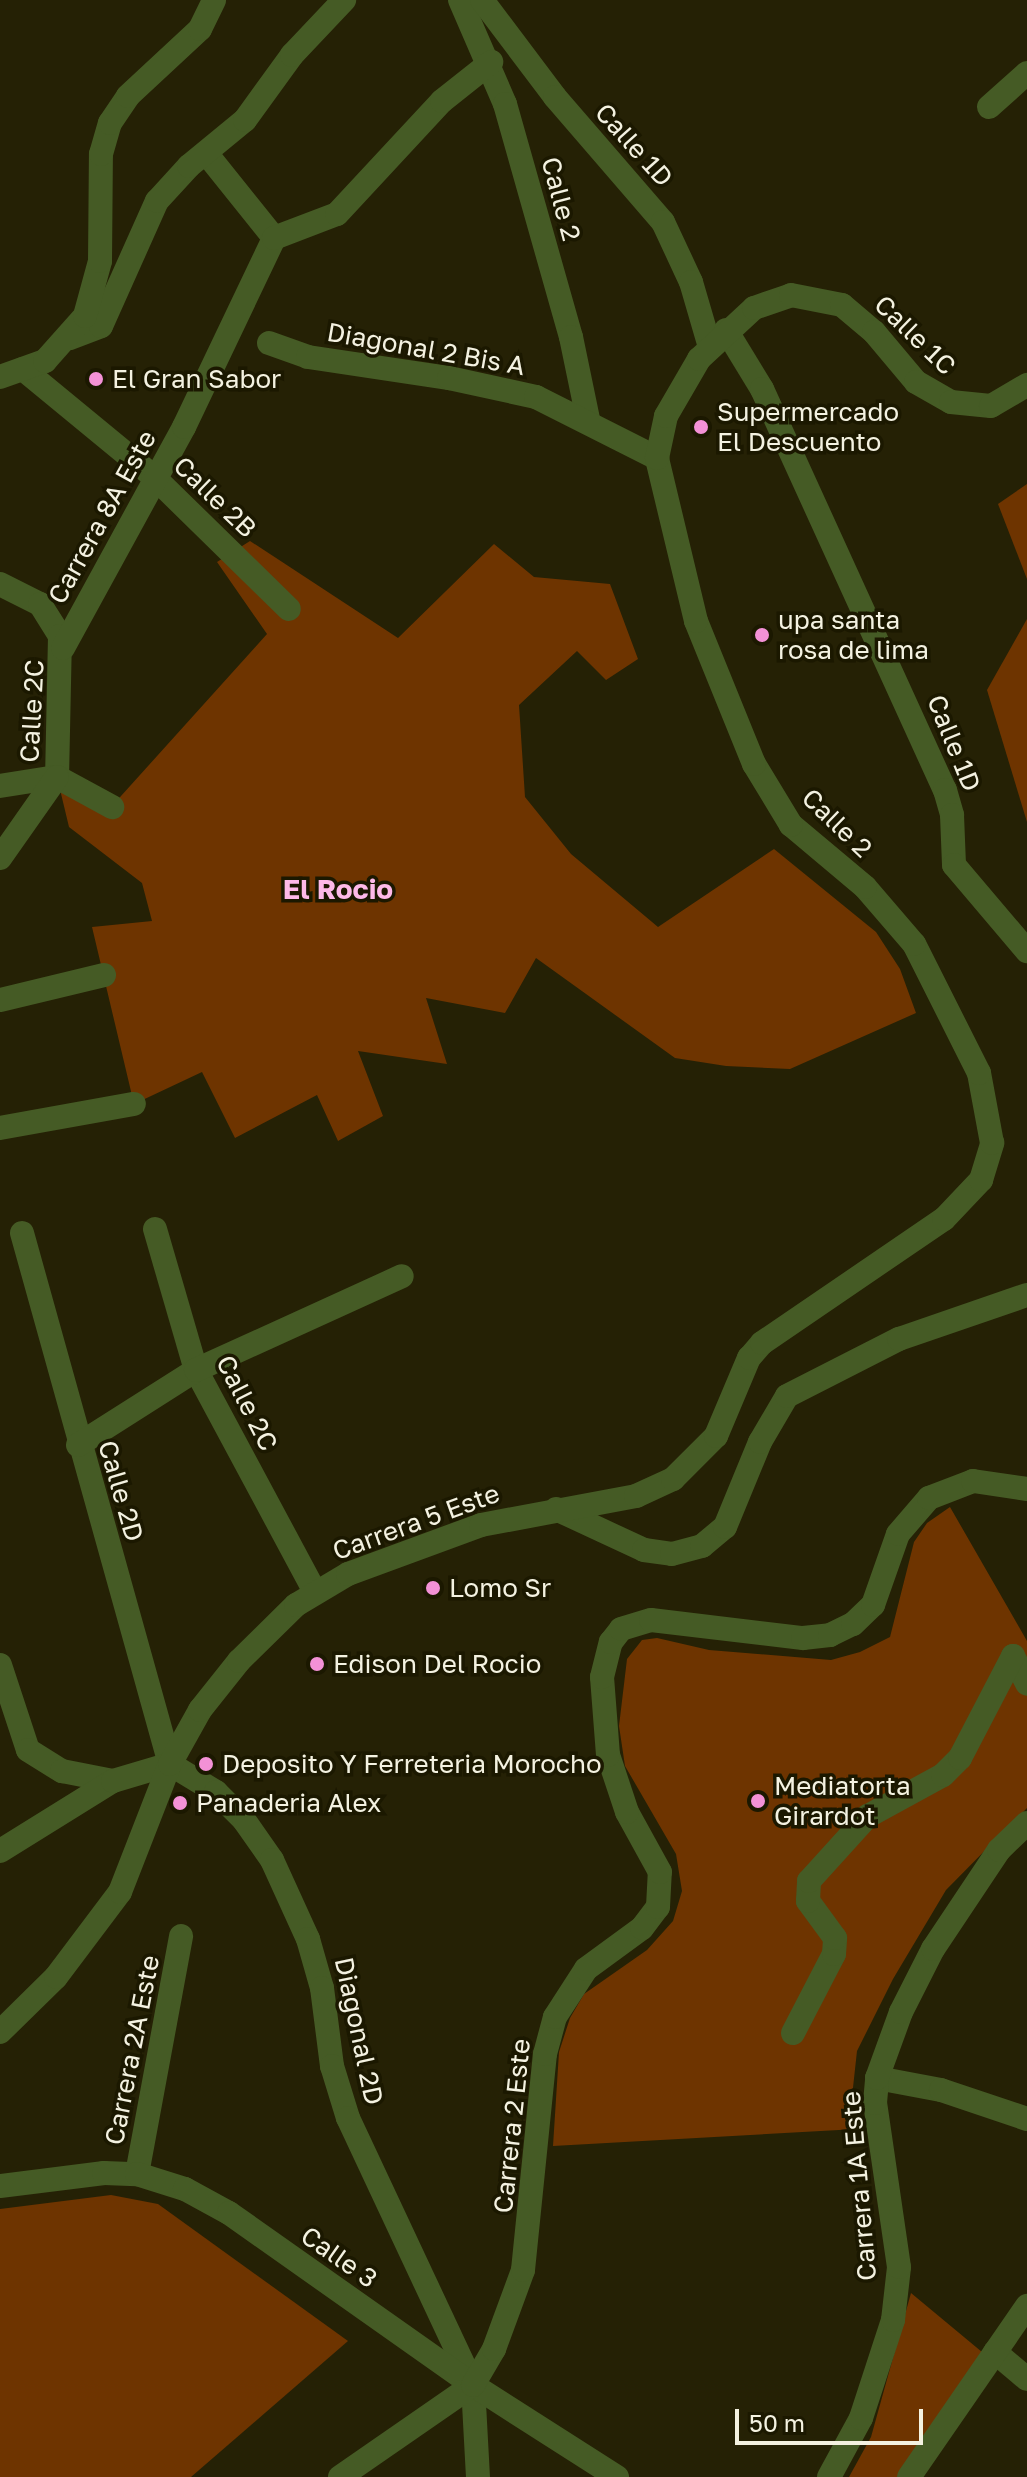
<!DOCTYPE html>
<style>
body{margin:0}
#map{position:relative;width:1027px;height:2477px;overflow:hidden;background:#252105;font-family:"Golos Text",sans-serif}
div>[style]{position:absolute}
.green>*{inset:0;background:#6e3400}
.minor>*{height:24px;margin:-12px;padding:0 12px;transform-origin:12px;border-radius:12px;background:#455b25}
.dots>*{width:22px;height:22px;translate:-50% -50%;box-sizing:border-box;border:4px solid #1b1800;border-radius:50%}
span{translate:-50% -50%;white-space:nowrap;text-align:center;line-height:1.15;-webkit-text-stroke:7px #1b1800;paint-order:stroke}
.street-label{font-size:26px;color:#f4f2e1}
.poi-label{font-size:26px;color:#f4f2e1}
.left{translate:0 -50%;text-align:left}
.neighbourhood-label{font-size:28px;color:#feb9e8;font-weight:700}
.scale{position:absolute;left:735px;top:2409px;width:188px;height:36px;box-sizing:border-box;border:4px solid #f4f2e1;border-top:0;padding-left:10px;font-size:24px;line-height:28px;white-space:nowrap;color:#f4f2e1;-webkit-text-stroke:6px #1b1800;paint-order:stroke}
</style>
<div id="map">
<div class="green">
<div style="clip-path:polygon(1027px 484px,1027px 579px,998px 504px)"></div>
<div style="clip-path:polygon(250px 541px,398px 638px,494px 544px,534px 577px,610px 584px,638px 659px,606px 680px,577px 651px,519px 705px,525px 797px,571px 854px,658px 927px,774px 849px,876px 932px,900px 969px,916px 1013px,790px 1069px,726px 1066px,675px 1058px,536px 958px,505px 1013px,426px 998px,447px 1064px,358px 1051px,383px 1116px,338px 1141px,317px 1095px,235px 1138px,202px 1072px,134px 1104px,92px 927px,152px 921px,142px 883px,69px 827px,57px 777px,112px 806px,267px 634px,217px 562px)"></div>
<div style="clip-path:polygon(1027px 619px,1027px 822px,987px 690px)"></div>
<div style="clip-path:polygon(950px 1507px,1027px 1641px,1027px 1808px,946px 1890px,893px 1979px,857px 2051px,851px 2106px,857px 2129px,553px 2146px,559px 2052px,570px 2018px,584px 1994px,647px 1950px,673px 1921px,682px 1891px,676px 1854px,625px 1766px,619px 1726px,627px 1659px,642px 1640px,657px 1638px,709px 1650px,831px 1660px,860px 1652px,890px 1637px,914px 1542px,927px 1523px)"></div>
<div style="clip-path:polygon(111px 2195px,158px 2204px,348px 2341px,191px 2477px,0 2477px,0 2209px)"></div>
<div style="clip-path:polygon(911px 2293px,982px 2352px,897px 2477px,849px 2477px,871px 2437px)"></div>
</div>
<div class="minor">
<div style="left:460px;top:0;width:113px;rotate:66.6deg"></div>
<div style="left:505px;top:104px;width:242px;rotate:74.2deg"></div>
<div style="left:571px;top:337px;width:84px;rotate:78.3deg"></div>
<div style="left:482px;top:0;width:121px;rotate:53deg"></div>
<div style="left:555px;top:97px;width:165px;rotate:49.2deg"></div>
<div style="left:663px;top:222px;width:66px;rotate:65deg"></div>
<div style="left:691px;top:282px;width:68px;rotate:73.7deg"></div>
<div style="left:989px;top:107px;width:51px;rotate:-41.8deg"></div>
<div style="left:206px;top:153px;width:109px;rotate:51.3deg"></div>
<div style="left:726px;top:330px;width:69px;rotate:58.6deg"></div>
<div style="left:762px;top:389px;width:441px;rotate:65.5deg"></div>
<div style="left:945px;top:790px;width:26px;rotate:74deg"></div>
<div style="left:952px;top:815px;width:50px;rotate:87.7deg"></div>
<div style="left:954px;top:865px;width:113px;rotate:49.7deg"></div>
<div style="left:70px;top:338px;width:33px;rotate:-21deg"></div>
<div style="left:101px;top:326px;width:137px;rotate:-65.9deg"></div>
<div style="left:157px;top:201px;width:47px;rotate:-47.6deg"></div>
<div style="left:189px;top:166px;width:72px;rotate:-39.4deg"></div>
<div style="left:245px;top:120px;width:80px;rotate:-54.1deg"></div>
<div style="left:292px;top:55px;width:76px;rotate:-46.6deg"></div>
<div style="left:269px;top:343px;width:41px;rotate:19.7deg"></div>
<div style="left:308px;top:357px;width:143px;rotate:8.5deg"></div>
<div style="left:449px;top:378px;width:89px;rotate:12.3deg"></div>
<div style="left:536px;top:397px;width:136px;rotate:26.8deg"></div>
<div style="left:23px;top:369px;width:168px;rotate:39.5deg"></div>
<div style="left:153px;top:476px;width:190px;rotate:44.4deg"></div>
<div style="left:0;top:377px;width:48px;rotate:-19.6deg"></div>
<div style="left:45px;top:361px;width:60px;rotate:-48.4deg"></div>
<div style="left:85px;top:316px;width:57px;rotate:-74.7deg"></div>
<div style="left:100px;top:261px;width:107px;rotate:-89.5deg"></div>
<div style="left:101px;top:154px;width:32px;rotate:-74deg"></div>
<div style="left:110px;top:123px;width:32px;rotate:-56deg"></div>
<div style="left:128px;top:96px;width:98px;rotate:-42.9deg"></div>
<div style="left:200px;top:29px;width:32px;rotate:-64deg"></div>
<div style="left:0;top:584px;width:45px;rotate:26.6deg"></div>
<div style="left:40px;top:604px;width:38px;rotate:58deg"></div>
<div style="left:60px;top:636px;width:141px;rotate:91.2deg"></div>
<div style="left:63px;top:648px;width:252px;rotate:-61.3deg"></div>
<div style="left:184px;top:427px;width:209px;rotate:-64.5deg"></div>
<div style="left:274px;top:238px;width:67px;rotate:-20.9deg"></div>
<div style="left:337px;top:214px;width:154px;rotate:-47.1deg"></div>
<div style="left:442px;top:101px;width:63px;rotate:-38.5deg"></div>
<div style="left:0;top:786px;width:58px;rotate:-9deg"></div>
<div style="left:57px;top:777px;width:63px;rotate:28.6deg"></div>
<div style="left:0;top:858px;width:99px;rotate:-54.9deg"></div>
<div style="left:0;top:1000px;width:107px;rotate:-13.5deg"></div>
<div style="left:0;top:1128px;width:136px;rotate:-10.2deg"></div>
<div style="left:155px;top:1229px;width:147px;rotate:73.8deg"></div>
<div style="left:196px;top:1370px;width:252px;rotate:61.8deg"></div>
<div style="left:22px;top:1233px;width:551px;rotate:74.43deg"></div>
<div style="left:78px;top:1445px;width:140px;rotate:-32.4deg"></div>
<div style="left:196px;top:1370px;width:226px;rotate:-24.5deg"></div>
<div style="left:556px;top:1509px;width:97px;rotate:25deg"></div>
<div style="left:644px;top:1550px;width:28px;rotate:8deg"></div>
<div style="left:672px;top:1554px;width:31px;rotate:-15deg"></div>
<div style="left:702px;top:1546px;width:30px;rotate:-40deg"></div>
<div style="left:725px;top:1527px;width:92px;rotate:-67.6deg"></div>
<div style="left:760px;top:1442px;width:53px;rotate:-59.6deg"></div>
<div style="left:787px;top:1396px;width:126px;rotate:-27deg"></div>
<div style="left:899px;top:1339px;width:135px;rotate:-19deg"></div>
<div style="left:1013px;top:1656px;width:31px;rotate:63deg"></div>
<div style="left:0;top:1665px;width:89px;rotate:71.8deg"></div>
<div style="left:28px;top:1750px;width:40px;rotate:32deg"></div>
<div style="left:62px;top:1771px;width:52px;rotate:11.1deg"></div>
<div style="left:170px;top:1764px;width:54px;rotate:31.3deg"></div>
<div style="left:216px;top:1792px;width:40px;rotate:45deg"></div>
<div style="left:244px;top:1820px;width:49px;rotate:55deg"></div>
<div style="left:272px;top:1860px;width:87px;rotate:65.5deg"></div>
<div style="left:308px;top:1939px;width:51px;rotate:74.1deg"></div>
<div style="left:322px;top:1988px;width:79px;rotate:82.7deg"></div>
<div style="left:332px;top:2066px;width:54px;rotate:72.9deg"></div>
<div style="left:348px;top:2118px;width:295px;rotate:64.9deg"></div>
<div style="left:473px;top:2385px;width:92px;rotate:86.9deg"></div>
<div style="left:0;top:1851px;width:133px;rotate:-31.8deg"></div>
<div style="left:113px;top:1781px;width:59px;rotate:-16.6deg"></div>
<div style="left:0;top:2032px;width:78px;rotate:-44.5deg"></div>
<div style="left:56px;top:1977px;width:106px;rotate:-53deg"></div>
<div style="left:120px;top:1892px;width:137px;rotate:-68.7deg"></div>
<div style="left:170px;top:1764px;width:62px;rotate:-60.9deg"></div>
<div style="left:200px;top:1710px;width:63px;rotate:-51.5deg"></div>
<div style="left:239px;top:1661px;width:80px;rotate:-44.5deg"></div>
<div style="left:296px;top:1605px;width:61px;rotate:-30.8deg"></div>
<div style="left:348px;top:1574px;width:142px;rotate:-20.2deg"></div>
<div style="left:481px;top:1525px;width:158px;rotate:-10.6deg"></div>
<div style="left:636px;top:1496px;width:41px;rotate:-24.7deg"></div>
<div style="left:673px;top:1479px;width:61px;rotate:-45deg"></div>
<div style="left:716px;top:1436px;width:85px;rotate:-67.1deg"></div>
<div style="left:749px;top:1358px;width:20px;rotate:-49deg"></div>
<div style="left:762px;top:1343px;width:220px;rotate:-34.3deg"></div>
<div style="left:944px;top:1219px;width:54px;rotate:-46.5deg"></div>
<div style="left:981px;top:1180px;width:39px;rotate:-73deg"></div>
<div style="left:992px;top:1143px;width:71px;rotate:-100.5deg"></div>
<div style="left:979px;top:1073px;width:144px;rotate:-116.7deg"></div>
<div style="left:914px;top:944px;width:75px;rotate:-130.7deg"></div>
<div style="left:865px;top:887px;width:97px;rotate:-140deg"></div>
<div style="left:791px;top:825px;width:71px;rotate:-121.2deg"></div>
<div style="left:754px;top:764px;width:154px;rotate:-112.1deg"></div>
<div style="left:696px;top:621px;width:168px;rotate:-103.5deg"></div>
<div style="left:657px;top:458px;width:43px;rotate:-77.9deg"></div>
<div style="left:666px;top:416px;width:66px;rotate:-59.9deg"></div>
<div style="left:699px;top:359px;width:75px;rotate:-42.8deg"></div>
<div style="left:754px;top:308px;width:39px;rotate:-19deg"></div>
<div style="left:791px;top:295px;width:52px;rotate:11.1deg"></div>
<div style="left:842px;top:305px;width:42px;rotate:40.2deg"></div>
<div style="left:874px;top:332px;width:65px;rotate:50deg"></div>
<div style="left:916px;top:382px;width:40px;rotate:29.7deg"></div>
<div style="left:951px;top:402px;width:40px;rotate:5.7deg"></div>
<div style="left:991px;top:406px;width:42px;rotate:-30.3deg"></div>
<div style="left:793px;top:2033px;width:89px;rotate:-62.6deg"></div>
<div style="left:834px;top:1954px;width:16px;rotate:-86deg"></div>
<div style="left:835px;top:1938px;width:46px;rotate:-126.1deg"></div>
<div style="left:808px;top:1901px;width:20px;rotate:-87deg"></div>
<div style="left:809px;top:1881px;width:88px;rotate:-47.8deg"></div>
<div style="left:868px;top:1816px;width:85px;rotate:-28.7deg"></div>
<div style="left:943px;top:1775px;width:24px;rotate:-45deg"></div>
<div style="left:960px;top:1758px;width:115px;rotate:-62.5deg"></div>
<div style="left:877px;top:2078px;width:65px;rotate:10.6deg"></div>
<div style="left:941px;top:2090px;width:91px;rotate:18.6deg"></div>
<div style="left:137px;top:2174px;width:242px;rotate:-79.5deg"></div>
<div style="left:0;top:2186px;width:105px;rotate:-7.1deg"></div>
<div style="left:104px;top:2173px;width:33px;rotate:2deg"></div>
<div style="left:137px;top:2174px;width:50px;rotate:17.4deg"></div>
<div style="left:185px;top:2189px;width:50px;rotate:28.6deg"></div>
<div style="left:229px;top:2213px;width:299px;rotate:35.2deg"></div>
<div style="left:473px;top:2385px;width:171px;rotate:32.6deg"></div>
<div style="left:995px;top:2352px;width:42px;rotate:40.2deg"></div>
<div style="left:340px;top:2477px;width:162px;rotate:-34.7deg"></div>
<div style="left:473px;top:2385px;width:42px;rotate:-59.7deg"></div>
<div style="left:494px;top:2349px;width:84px;rotate:-69.8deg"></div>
<div style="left:523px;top:2270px;width:217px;rotate:-84.2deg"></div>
<div style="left:545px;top:2054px;width:38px;rotate:-75deg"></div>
<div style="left:555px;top:2017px;width:57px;rotate:-57.1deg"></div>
<div style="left:586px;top:1969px;width:69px;rotate:-36.2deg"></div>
<div style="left:642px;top:1928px;width:26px;rotate:-53deg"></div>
<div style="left:658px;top:1907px;width:35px;rotate:-87deg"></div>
<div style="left:660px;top:1872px;width:68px;rotate:-118.8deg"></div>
<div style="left:627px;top:1812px;width:60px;rotate:-108.4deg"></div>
<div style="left:608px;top:1755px;width:78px;rotate:-94.4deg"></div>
<div style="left:602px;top:1677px;width:36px;rotate:-76deg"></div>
<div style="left:611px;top:1642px;width:16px;rotate:-52deg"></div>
<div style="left:621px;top:1629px;width:31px;rotate:-17deg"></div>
<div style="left:651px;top:1620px;width:153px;rotate:6.8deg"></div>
<div style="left:803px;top:1638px;width:27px;rotate:-6deg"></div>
<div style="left:830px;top:1635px;width:25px;rotate:-26deg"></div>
<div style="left:853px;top:1624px;width:28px;rotate:-44deg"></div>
<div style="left:873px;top:1605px;width:75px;rotate:-70.6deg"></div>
<div style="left:898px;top:1534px;width:48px;rotate:-49.3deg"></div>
<div style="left:929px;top:1498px;width:47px;rotate:-21.1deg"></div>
<div style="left:973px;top:1481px;width:55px;rotate:8.4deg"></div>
<div style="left:829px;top:2477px;width:67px;rotate:-61.5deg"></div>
<div style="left:861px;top:2418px;width:103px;rotate:-71.9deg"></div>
<div style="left:893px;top:2320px;width:53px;rotate:-83.5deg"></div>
<div style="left:899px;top:2267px;width:166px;rotate:-98.3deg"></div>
<div style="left:875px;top:2103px;width:25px;rotate:-85deg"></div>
<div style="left:877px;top:2078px;width:70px;rotate:-70deg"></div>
<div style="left:901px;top:2012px;width:71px;rotate:-63.1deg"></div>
<div style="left:933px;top:1949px;width:119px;rotate:-56.3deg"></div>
<div style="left:999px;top:1850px;width:39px;rotate:-44deg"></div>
<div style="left:909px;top:2477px;width:208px;rotate:-55.4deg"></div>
</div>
<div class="dots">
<div style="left:96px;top:379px;background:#f391d6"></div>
<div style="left:701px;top:427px;background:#f391d6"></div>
<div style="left:762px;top:635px;background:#f391d6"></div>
<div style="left:433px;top:1588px;background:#f391d6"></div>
<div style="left:317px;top:1664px;background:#f391d6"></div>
<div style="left:206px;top:1764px;background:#f391d6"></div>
<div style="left:758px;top:1801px;background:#f391d6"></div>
<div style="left:180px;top:1803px;background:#f391d6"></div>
</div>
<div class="street-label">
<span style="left:634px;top:145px;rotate:48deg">Calle 1D</span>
<span style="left:561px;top:199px;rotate:75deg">Calle 2</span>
<span style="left:915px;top:335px;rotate:44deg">Calle 1C</span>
<span style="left:426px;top:349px;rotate:10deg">Diagonal 2 Bis A</span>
<span style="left:215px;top:497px;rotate:44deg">Calle 2B</span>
<span style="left:102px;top:517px;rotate:-61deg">Carrera 8A Este</span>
<span style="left:32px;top:711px;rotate:-87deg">Calle 2C</span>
<span style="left:954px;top:743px;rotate:68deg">Calle 1D</span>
<span style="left:837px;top:823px;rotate:44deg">Calle 2</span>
<span style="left:247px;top:1403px;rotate:63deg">Calle 2C</span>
<span style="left:121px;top:1491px;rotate:74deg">Calle 2D</span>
<span style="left:416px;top:1522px;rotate:-20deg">Carrera 5 Este</span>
<span style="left:359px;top:2031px;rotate:78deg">Diagonal 2D</span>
<span style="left:132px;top:2050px;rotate:-79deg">Carrera 2A Este</span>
<span style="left:512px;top:2126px;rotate:-84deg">Carrera 2 Este</span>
<span style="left:859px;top:2186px;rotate:-95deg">Carrera 1A Este</span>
<span style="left:339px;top:2257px;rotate:35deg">Calle 3</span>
</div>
<div class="poi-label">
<span class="left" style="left:112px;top:379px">El Gran Sabor</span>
<span class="left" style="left:717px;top:427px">Supermercado<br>El Descuento</span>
<span class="left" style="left:778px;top:635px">upa santa<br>rosa de lima</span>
<span class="left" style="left:449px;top:1588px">Lomo Sr</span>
<span class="left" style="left:333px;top:1664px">Edison Del Rocio</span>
<span class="left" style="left:222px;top:1764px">Deposito Y Ferreteria Morocho</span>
<span class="left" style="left:774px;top:1801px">Mediatorta<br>Girardot</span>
<span class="left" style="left:196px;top:1803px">Panaderia Alex</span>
</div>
<div class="neighbourhood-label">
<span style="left:338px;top:889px">El Rocio</span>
</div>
<div class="scale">50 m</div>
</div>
